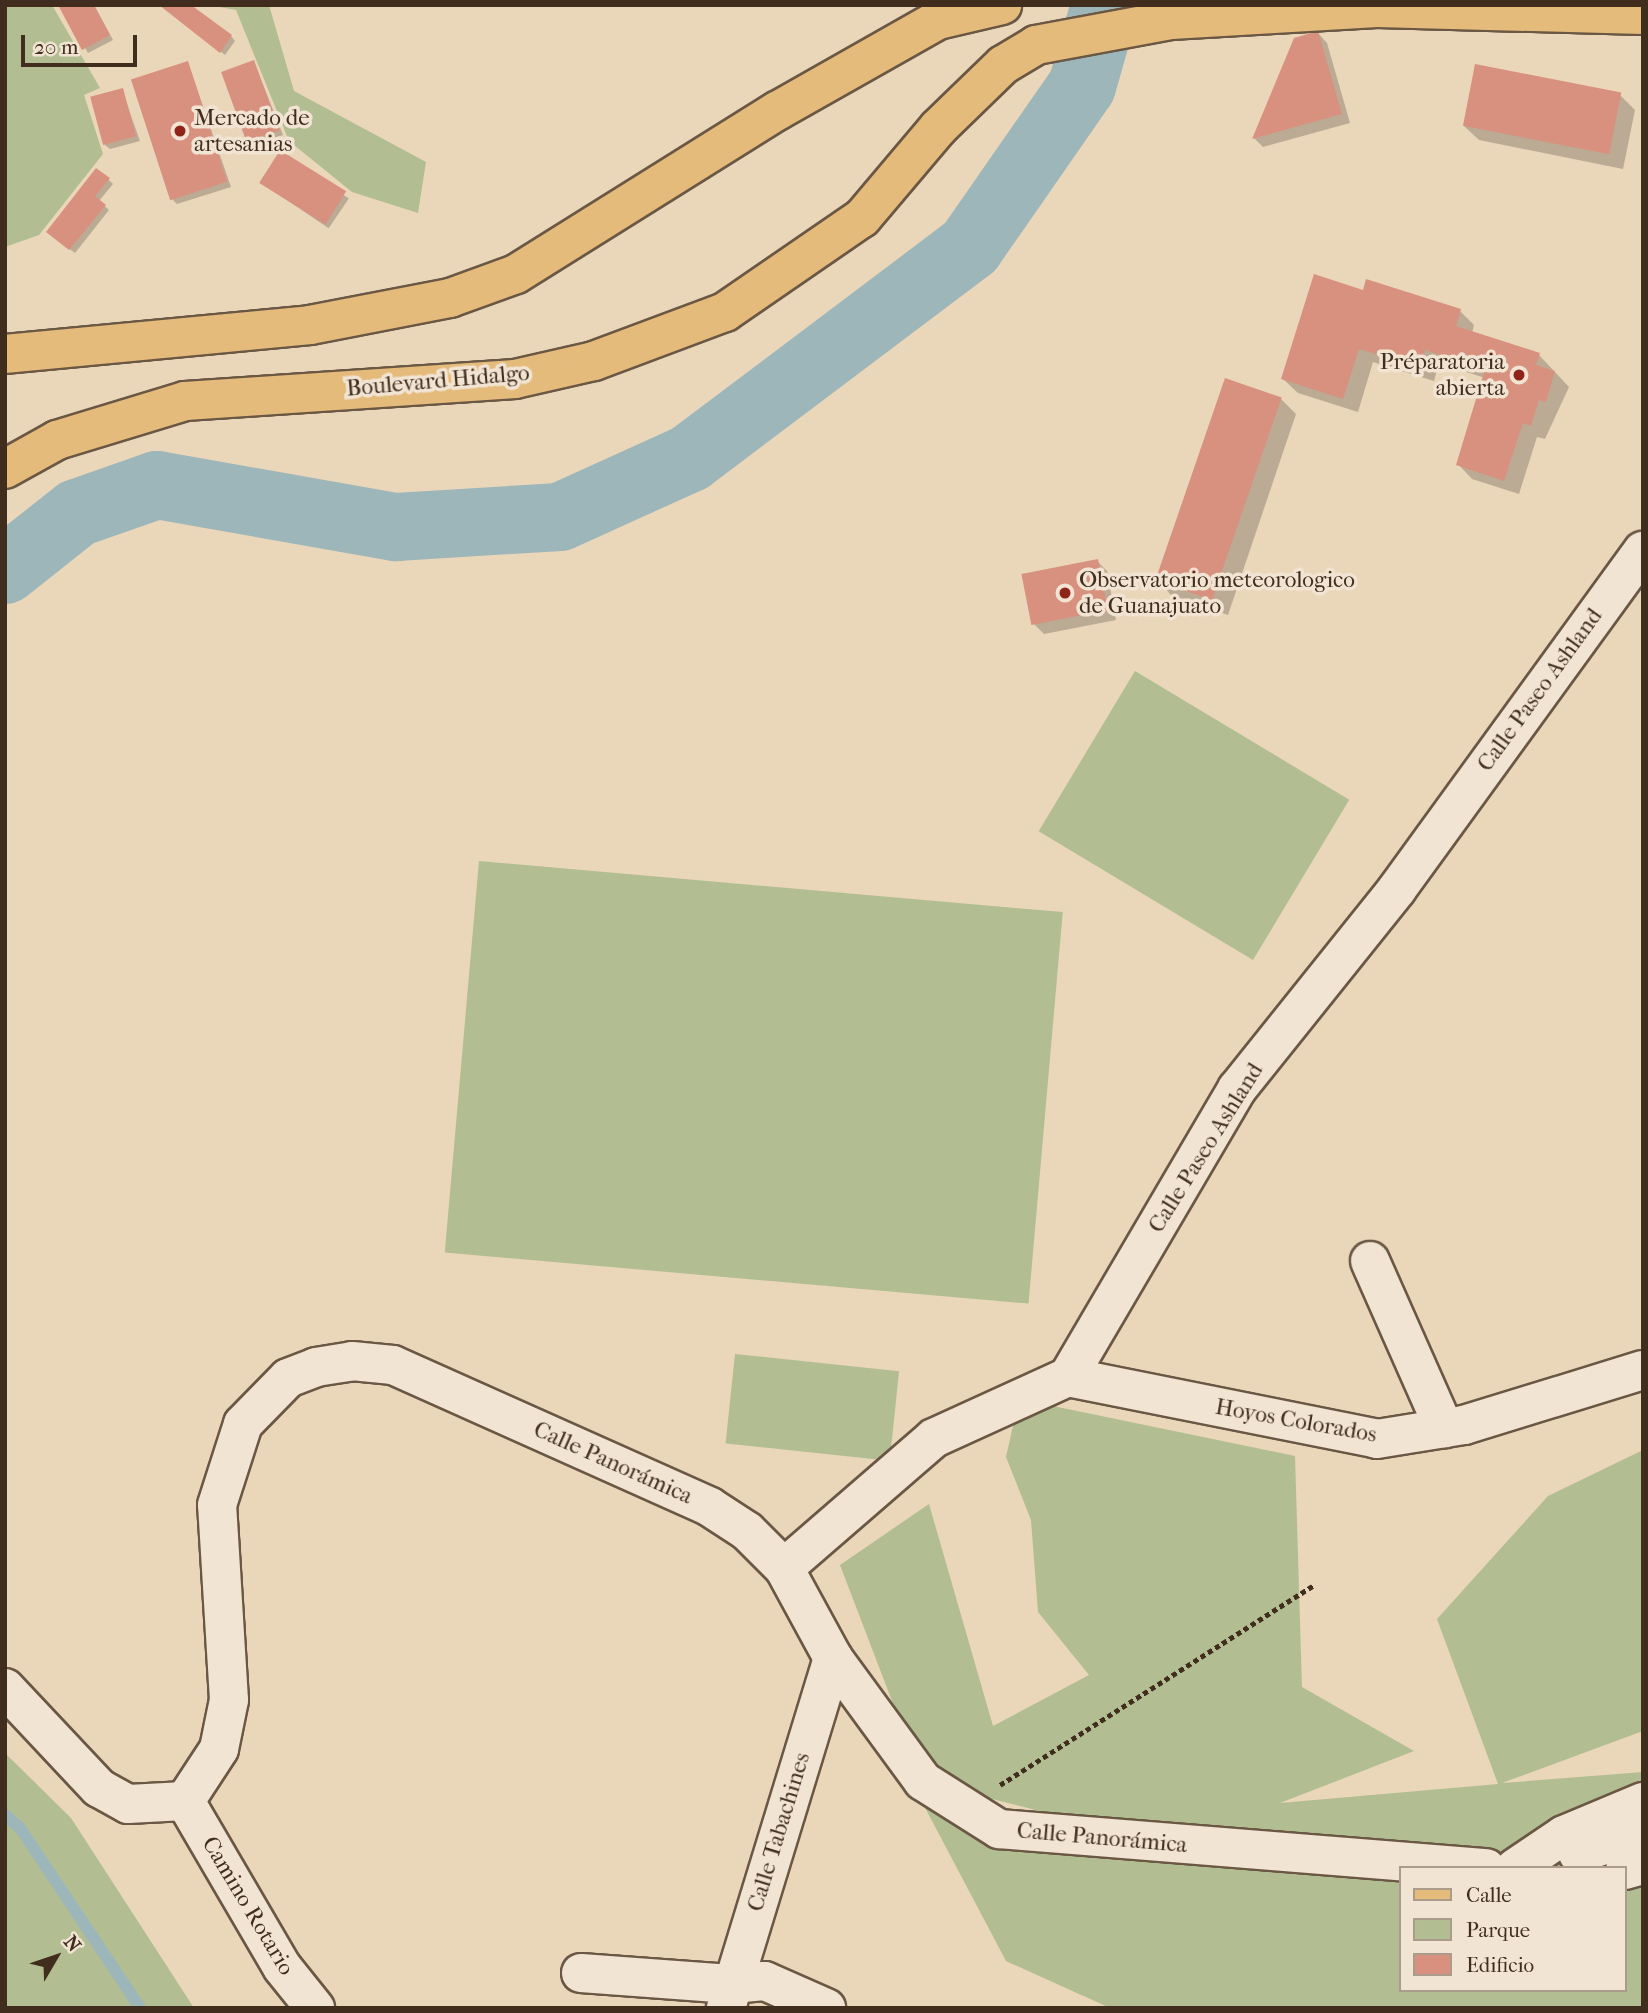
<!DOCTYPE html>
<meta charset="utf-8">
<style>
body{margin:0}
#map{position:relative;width:1648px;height:2013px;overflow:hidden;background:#ead6b9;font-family:"IM FELL French Canon",serif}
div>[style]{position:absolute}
.green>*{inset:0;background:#b2be92;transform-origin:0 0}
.shadow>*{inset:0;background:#0003;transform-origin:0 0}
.stream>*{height:12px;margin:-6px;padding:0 6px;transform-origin:6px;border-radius:6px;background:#9db6ba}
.river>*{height:68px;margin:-34px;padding:0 34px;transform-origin:34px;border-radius:34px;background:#9db6ba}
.building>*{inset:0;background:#d8917f;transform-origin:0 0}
.path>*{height:4.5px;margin-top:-2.25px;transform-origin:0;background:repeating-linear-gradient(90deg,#402d1d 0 5px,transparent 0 8.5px)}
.roads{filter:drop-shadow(2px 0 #6a5744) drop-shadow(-2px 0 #6a5744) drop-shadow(0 2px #6a5744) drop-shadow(0 -2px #6a5744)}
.minor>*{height:38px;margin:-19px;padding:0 19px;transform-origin:19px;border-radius:19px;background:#f1e4d2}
.major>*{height:38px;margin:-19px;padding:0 19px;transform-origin:19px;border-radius:19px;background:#e5bb7c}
.dots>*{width:19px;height:19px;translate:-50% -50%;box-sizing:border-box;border:4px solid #f1e4d2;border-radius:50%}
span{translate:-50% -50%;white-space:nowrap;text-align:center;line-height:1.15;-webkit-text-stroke:7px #f1e4d2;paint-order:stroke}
.poi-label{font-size:23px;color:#402d1d}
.left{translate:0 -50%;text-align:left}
.right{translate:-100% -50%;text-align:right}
.street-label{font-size:23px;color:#402d1d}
.frame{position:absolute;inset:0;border:7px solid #402d1d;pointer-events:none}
.legend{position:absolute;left:1399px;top:1866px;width:228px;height:126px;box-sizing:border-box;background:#f1e4d2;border:2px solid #aa9b8a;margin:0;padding:9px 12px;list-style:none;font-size:21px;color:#402d1d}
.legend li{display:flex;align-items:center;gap:14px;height:35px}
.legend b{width:35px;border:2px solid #aa9b8a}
.north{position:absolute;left:21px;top:1922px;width:70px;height:70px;-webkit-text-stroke:5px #f1e4d2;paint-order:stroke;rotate:51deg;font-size:19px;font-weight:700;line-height:28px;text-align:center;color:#402d1d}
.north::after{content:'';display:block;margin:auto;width:24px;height:32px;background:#402d1d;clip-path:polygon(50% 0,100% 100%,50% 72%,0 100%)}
.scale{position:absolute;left:21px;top:35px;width:116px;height:32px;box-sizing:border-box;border:4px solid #402d1d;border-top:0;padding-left:9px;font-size:21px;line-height:24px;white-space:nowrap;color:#402d1d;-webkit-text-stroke:5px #f1e4d2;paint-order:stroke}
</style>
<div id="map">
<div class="green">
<div style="clip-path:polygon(5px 5px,52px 5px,100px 88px,84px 95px,103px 154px,39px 235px,5px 247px)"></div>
<div style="clip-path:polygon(208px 5px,269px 5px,294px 91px,426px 162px,418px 213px,352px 192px,289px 141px,236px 10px)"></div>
<div style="left:1135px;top:671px;width:250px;height:187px;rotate:31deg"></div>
<div style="left:479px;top:861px;width:586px;height:393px;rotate:5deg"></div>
<div style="left:735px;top:1354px;width:165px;height:90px;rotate:6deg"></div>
<div style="clip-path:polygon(evenodd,1019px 1399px,1295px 1456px,1302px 1687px,1414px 1751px,1280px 1803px,1498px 1784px,1437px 1619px,1548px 1496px,1643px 1450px,1643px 1731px,1502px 1783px,1643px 1772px,1643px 2008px,1110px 2008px,1006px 1961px,885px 1732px,913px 1756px,840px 1565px,929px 1504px,993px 1726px,1089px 1675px,1038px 1612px,1031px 1520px,1006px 1457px,1019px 1399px,953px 1789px,1079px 1821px,1000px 1829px,953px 1789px,1019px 1399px,1401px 1868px,1625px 1868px,1625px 1990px,1401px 1990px,1401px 1868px)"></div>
<div style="clip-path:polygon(5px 1753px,71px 1818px,194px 2008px,5px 2008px)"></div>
</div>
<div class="shadow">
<div style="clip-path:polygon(60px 5px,94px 5px,113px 40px,88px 53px)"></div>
<div style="clip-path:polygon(161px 5px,231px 36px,235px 41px,225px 55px)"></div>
<div style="clip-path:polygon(1318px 33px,1327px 43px,1350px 123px,1263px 147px,1254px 138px)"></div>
<div style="clip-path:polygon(254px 62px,283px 135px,252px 146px,248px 142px)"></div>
<div style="clip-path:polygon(188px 63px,231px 187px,177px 204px,173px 200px)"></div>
<div style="clip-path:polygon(122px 90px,140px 141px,110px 149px,105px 145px)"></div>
<div style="clip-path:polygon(1620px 95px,1635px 110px,1623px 169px,1479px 140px,1464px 126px)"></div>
<div style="left:280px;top:152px;width:83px;height:36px;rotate:34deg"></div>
<div style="clip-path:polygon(108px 179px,113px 184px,99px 201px,109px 210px,75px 253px,52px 236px)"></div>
<div style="clip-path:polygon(1364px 292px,1460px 311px,1474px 325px,1472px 333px,1539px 355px,1569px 387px,1545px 439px,1537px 437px,1519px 494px,1472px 479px,1458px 464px,1485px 378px,1439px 363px,1434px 381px,1373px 362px,1358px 412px,1298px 393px,1283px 379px)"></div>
<div style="clip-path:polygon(1281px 399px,1296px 414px,1228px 615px,1172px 596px,1158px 581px)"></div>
<div style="clip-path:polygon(1097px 561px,1107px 571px,1116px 620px,1044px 634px,1034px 624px)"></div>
</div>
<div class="stream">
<div style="left:5px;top:1815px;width:20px;rotate:41deg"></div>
<div style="left:20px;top:1828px;width:216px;rotate:56.3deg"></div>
</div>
<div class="river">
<div style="left:5px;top:570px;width:92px;rotate:-38.4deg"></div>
<div style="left:77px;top:513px;width:85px;rotate:-19.3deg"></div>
<div style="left:157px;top:485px;width:243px;rotate:10deg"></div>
<div style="left:396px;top:527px;width:164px;rotate:-3.5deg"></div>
<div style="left:560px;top:517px;width:143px;rotate:-24.4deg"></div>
<div style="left:690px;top:458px;width:351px;rotate:-37deg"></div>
<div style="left:970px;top:247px;width:196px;rotate:-55.2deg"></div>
<div style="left:1082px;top:86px;width:84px;rotate:-74.1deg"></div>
</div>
<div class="building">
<div style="clip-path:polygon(58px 5px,94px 5px,110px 35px,82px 50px)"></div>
<div style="clip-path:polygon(159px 5px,191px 5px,232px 35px,220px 53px)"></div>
<div style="clip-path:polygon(1318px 31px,1342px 114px,1252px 139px,1294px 38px)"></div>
<div style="left:254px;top:60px;width:75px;height:35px;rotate:70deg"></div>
<div style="left:188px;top:61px;width:127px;height:60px;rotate:72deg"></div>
<div style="left:1475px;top:64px;width:149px;height:63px;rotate:11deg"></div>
<div style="left:123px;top:88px;width:50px;height:34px;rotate:75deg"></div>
<div style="left:280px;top:150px;width:78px;height:39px;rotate:32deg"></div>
<div style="clip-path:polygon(96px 168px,110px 178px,95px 196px,106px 205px,69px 250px,46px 232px)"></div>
<div style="clip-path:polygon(1314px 274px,1363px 290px,1366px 279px,1461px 309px,1456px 326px,1540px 353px,1536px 365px,1555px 371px,1546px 402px,1539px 400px,1531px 426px,1523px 423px,1504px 481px,1456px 465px,1485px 369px,1425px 350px,1419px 367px,1359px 349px,1343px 399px,1281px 379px)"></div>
<div style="left:1225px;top:378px;width:60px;height:214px;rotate:19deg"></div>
<div style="left:1098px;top:559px;width:52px;height:78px;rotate:79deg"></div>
</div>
<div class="path">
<div style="left:1000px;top:1785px;width:372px;rotate:-32.5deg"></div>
</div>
<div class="roads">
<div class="minor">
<div style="left:1370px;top:1261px;width:183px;rotate:66.1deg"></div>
<div style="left:1068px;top:1377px;width:315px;rotate:11.3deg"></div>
<div style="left:1377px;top:1439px;width:88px;rotate:-9.1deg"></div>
<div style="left:1464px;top:1425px;width:187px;rotate:-17.1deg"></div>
<div style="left:784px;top:1568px;width:198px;rotate:-40.9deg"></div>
<div style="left:934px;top:1438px;width:147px;rotate:-24.5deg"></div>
<div style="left:1068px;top:1377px;width:334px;rotate:-59.6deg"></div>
<div style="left:1237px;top:1089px;width:256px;rotate:-51.3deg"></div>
<div style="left:1397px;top:889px;width:418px;rotate:-54deg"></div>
<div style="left:5px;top:1688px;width:137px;rotate:46.8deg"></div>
<div style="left:99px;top:1788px;width:33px;rotate:29deg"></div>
<div style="left:128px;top:1804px;width:57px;rotate:-3deg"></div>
<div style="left:185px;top:1801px;width:62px;rotate:-56.8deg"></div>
<div style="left:219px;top:1749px;width:50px;rotate:-78.5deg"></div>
<div style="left:229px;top:1700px;width:195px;rotate:-93.5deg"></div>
<div style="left:217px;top:1505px;width:85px;rotate:-72.2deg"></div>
<div style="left:243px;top:1424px;width:64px;rotate:-45.6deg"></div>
<div style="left:288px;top:1378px;width:30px;rotate:-21deg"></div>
<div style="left:316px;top:1367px;width:36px;rotate:-9deg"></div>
<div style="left:352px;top:1361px;width:41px;rotate:5.6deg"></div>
<div style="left:393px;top:1365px;width:347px;rotate:24.1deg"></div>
<div style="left:710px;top:1507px;width:44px;rotate:33deg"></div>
<div style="left:747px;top:1531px;width:52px;rotate:45deg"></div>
<div style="left:784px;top:1568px;width:102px;rotate:61.4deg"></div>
<div style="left:833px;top:1658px;width:152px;rotate:53.8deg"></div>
<div style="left:923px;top:1781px;width:90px;rotate:32.3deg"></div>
<div style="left:999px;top:1829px;width:489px;rotate:4.6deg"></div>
<div style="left:185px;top:1801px;width:192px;rotate:59.7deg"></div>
<div style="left:282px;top:1967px;width:53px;rotate:51.2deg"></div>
<div style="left:1578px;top:1854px;width:69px;rotate:-18.7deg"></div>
<div style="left:1515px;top:1868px;width:59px;rotate:-34deg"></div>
<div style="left:1564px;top:1835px;width:86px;rotate:-22.7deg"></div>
<div style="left:1625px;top:1870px;width:19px;rotate:-16deg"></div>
<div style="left:581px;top:1973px;width:150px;rotate:4.2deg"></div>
<div style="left:731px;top:1984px;width:34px;rotate:-5deg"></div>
<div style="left:765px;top:1981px;width:67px;rotate:23.9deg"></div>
<div style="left:726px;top:2008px;width:366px;rotate:-73deg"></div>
</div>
<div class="major">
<div style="left:5px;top:354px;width:306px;rotate:-5.4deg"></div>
<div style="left:310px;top:325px;width:143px;rotate:-10.9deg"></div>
<div style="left:450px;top:298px;width:70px;rotate:-20deg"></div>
<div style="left:516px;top:274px;width:308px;rotate:-32deg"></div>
<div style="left:777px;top:111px;width:185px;rotate:-29.5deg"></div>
<div style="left:938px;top:20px;width:66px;rotate:-13.2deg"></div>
<div style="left:5px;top:469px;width:60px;rotate:-29.1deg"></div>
<div style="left:57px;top:440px;width:134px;rotate:-16.9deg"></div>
<div style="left:185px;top:401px;width:331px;rotate:-3.8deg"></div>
<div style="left:515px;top:379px;width:81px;rotate:-12.8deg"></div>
<div style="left:594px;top:361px;width:140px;rotate:-20.5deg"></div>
<div style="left:725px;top:312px;width:166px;rotate:-34.5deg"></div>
<div style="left:862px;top:218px;width:118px;rotate:-49.8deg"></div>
<div style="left:938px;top:128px;width:91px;rotate:-44.1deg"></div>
<div style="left:1003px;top:65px;width:39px;rotate:-31deg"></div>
<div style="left:1036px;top:45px;width:137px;rotate:-10.5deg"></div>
<div style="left:1171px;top:20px;width:206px;rotate:-3.3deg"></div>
<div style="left:1377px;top:8px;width:266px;rotate:1.5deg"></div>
</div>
</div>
<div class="dots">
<div style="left:180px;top:131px;background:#8f2418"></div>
<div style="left:1519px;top:375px;background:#8f2418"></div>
<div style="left:1065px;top:593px;background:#8f2418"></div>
</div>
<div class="poi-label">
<span class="left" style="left:194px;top:131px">Mercado de<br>artesanias</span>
<span class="right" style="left:1505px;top:375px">Préparatoria<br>abierta</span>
<span class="left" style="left:1079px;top:593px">Observatorio meteorologico<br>de Guanajuato</span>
</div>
<div class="street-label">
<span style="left:438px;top:381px;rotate:-5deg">Boulevard Hidalgo</span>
<span style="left:1540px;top:690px;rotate:-54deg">Calle Paseo Ashland</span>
<span style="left:1206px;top:1148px;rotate:-58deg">Calle Paseo Ashland</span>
<span style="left:1296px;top:1421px;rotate:10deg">Hoyos Colorados</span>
<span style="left:613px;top:1463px;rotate:24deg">Calle Panorámica</span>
<span style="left:779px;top:1832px;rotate:-73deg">Calle Tabachines</span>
<span style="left:1102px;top:1838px;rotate:5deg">Calle Panorámica</span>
<span style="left:248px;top:1906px;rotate:59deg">Camino Rotario</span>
</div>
<div class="frame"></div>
<ul class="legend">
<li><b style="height:9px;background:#e5bb7c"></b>Calle</li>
<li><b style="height:19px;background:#b2be92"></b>Parque</li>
<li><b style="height:19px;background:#d8917f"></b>Edificio</li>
</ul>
<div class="north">N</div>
<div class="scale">20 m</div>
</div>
